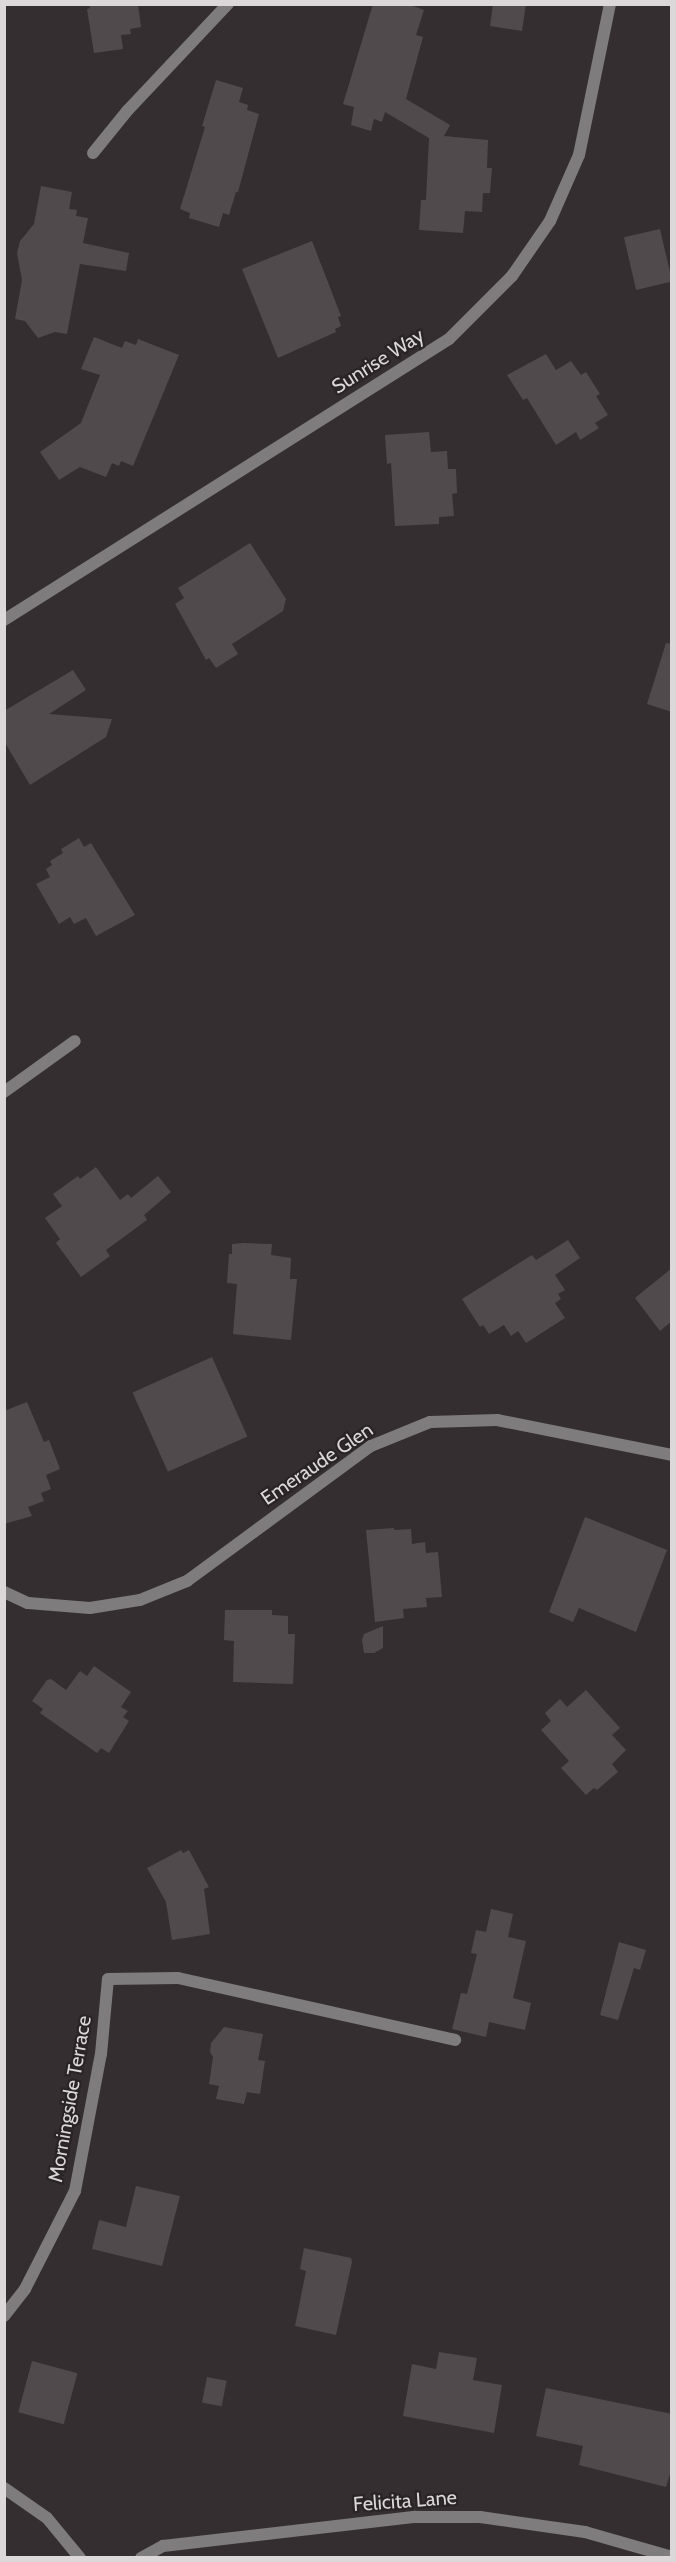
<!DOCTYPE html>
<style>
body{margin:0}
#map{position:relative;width:676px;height:2562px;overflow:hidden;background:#342e31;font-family:Cabin,sans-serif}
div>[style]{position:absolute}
.building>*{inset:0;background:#504a4d;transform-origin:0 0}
.service>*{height:12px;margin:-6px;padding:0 6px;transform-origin:6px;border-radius:6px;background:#7f7c7e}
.minor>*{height:12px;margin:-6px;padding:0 6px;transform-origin:6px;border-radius:6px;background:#7f7c7e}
.tertiary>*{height:12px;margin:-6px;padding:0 6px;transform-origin:6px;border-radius:6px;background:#7f7c7e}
span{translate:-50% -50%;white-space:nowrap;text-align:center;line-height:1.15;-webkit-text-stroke:4.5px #2a2427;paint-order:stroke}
.street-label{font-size:20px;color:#dcd8da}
.frame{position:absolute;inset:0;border:6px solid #dcd8da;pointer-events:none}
</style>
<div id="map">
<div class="building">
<div style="clip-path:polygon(89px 4px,138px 4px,141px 27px,130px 29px,131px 34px,121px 35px,123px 49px,94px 53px,87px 9px,90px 8px)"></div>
<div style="clip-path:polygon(373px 4px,408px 4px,424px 10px,416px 35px,423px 37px,406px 99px,450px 125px,444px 136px,488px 140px,487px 168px,492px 168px,490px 193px,483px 193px,482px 212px,465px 211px,463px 233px,419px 230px,421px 200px,426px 200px,429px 138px,385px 112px,382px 122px,374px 119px,371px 131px,351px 125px,354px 107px,343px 104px)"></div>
<div style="clip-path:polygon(493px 4px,526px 4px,522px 31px,490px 26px)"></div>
<div style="clip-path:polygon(216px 80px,243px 88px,239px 102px,248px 105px,247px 110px,259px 114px,238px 192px,236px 192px,229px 215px,223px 213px,219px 227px,189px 218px,190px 213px,180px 209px,205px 127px,202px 126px)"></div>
<div style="clip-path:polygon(41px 186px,72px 192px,69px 209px,77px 210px,76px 216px,88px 218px,83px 243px,129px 253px,126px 271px,80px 264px,67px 334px,55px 332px,38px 338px,25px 321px,15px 319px,22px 280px,17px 253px,20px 241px,34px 224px)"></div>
<div style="left:660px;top:229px;width:54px;height:37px;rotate:77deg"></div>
<div style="clip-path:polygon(312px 241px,341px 316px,338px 317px,341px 326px,335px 329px,336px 332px,278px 358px,242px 269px)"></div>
<div style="clip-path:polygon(94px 337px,122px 348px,125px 341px,136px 345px,138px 339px,179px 355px,133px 466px,121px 461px,119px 466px,112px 463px,106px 477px,80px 467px,59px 480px,40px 452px,81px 423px,100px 375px,81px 369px)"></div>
<div style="clip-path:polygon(546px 354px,556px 370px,571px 361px,581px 375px,586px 372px,600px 394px,596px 396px,608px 415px,595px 423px,599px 428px,580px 440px,576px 432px,556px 445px,527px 398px,523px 400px,507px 375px)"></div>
<div style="clip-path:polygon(429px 432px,431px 452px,447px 451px,448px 469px,456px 469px,457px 493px,452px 494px,454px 516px,439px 517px,439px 524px,395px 526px,391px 463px,387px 464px,385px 435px)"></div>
<div style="clip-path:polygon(250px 543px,286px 599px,283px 611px,232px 644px,238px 654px,216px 668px,209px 658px,206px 660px,175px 604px,184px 598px,178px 588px)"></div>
<div style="clip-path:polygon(666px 643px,672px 644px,672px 712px,647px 704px)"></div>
<div style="clip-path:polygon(73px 670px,86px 690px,49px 714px,112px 719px,106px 737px,30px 785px,4px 741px,4px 711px)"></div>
<div style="clip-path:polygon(79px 838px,84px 847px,91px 843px,135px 915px,96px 936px,86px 918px,74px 924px,70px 917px,59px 924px,36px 884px,50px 877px,46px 869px,52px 865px,50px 861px,63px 853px,61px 849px)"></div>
<div style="clip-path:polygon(96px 1167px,120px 1200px,128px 1194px,131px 1198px,158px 1176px,171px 1192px,144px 1215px,147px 1220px,106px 1250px,110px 1256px,81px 1277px,56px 1243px,60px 1239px,45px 1218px,62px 1206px,53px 1194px,78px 1176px,80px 1179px)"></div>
<div style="clip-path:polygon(568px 1240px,580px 1258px,555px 1275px,565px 1290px,558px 1294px,561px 1299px,555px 1303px,565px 1318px,526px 1343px,518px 1331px,511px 1336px,504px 1325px,489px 1334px,483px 1325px,480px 1327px,462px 1299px,532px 1255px,536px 1260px)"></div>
<div style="clip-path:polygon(243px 1243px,272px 1244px,271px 1255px,291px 1258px,290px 1279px,297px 1279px,291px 1340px,233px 1334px,237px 1284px,227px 1283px,229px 1254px,232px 1254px,232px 1244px)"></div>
<div style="clip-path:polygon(672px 1268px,672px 1321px,660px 1331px,635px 1298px)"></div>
<div style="left:212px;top:1357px;width:87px;height:87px;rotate:66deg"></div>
<div style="clip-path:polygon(27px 1402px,44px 1442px,49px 1440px,60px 1469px,46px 1475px,51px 1489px,41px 1493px,44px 1501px,28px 1507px,32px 1516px,4px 1524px,4px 1411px)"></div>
<div style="clip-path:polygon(585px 1517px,667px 1550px,636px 1632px,579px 1608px,573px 1622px,549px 1612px)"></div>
<div style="clip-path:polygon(394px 1528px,394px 1530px,411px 1529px,412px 1544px,425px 1542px,426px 1553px,438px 1552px,442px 1597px,426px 1598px,427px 1607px,403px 1609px,404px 1618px,375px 1622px,366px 1530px)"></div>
<div style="clip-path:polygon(225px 1610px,272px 1610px,272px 1615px,288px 1616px,288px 1634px,295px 1634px,293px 1684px,233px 1682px,234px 1641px,224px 1640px)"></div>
<div style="clip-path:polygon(383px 1626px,383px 1648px,374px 1653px,364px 1653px,362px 1640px,364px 1634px)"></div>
<div style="clip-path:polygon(94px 1666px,131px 1692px,121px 1707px,128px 1711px,123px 1717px,129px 1721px,109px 1753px,101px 1748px,97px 1753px,40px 1713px,43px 1709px,32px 1701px,47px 1680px,51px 1679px,66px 1690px,80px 1671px,87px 1676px)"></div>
<div style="clip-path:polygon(586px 1690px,620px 1728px,612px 1735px,626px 1750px,612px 1764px,618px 1772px,597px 1790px,594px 1788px,586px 1795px,561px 1768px,569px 1761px,541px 1730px,551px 1721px,545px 1713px,560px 1699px,567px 1707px)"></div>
<div style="clip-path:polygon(181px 1850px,183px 1853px,189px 1850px,209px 1887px,204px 1889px,210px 1934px,172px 1940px,166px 1902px,147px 1868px)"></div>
<div style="clip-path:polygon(491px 1909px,513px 1914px,508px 1937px,526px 1941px,513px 1998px,531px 2003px,525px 2030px,489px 2022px,486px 2037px,452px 2029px,461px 1993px,467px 1994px,477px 1954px,471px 1953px,476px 1930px,486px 1932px)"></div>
<div style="clip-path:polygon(619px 1942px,646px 1950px,640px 1970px,634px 1968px,618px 2020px,600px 2015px)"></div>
<div style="clip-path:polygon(224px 2027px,263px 2034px,258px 2060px,265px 2061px,260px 2094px,247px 2092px,244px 2104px,216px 2099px,219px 2086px,209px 2084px,213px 2057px,210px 2052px,211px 2043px)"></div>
<div style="clip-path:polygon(136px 2186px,180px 2196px,162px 2266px,92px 2249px,99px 2220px,126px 2227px)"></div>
<div style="clip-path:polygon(304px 2248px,351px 2258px,352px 2262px,336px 2335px,295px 2326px,306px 2271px,300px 2269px)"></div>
<div style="clip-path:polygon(439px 2352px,477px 2358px,473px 2380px,502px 2385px,494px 2433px,403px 2416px,412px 2364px,436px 2369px)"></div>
<div style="left:32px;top:2361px;width:47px;height:53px;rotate:15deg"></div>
<div style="left:207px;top:2377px;width:20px;height:26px;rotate:11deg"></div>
<div style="clip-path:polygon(546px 2388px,672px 2414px,672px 2467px,666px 2487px,579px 2465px,583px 2446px,536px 2436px)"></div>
</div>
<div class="service">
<div style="left:108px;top:1979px;width:70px;rotate:-0.8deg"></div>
<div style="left:178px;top:1978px;width:284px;rotate:12.6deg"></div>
</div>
<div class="minor">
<div style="left:93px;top:153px;width:55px;rotate:-50.9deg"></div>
<div style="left:128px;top:110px;width:146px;rotate:-46.7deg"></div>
<div style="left:4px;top:620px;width:526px;rotate:-32.27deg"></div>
<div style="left:449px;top:339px;width:89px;rotate:-45deg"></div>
<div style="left:512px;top:276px;width:67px;rotate:-55.4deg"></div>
<div style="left:550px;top:221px;width:72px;rotate:-66.3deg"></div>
<div style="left:579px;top:155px;width:154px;rotate:-78.4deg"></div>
<div style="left:4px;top:1092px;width:87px;rotate:-35.7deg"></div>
<div style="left:4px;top:1592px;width:26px;rotate:25deg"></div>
<div style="left:28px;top:1603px;width:62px;rotate:4.6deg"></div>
<div style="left:90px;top:1608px;width:51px;rotate:-9.1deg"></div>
<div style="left:140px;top:1600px;width:51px;rotate:-22deg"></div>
<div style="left:187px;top:1581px;width:228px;rotate:-36.3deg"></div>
<div style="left:371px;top:1446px;width:64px;rotate:-22.1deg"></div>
<div style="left:430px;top:1422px;width:67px;rotate:-1.7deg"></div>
<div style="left:497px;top:1420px;width:178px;rotate:11.3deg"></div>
<div style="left:4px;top:2316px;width:34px;rotate:-52deg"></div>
<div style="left:25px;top:2289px;width:110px;rotate:-63deg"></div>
<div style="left:75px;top:2191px;width:139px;rotate:-79.3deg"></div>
<div style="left:101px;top:2054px;width:75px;rotate:-84.7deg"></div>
<div style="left:4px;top:2488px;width:52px;rotate:34.9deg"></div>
<div style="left:47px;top:2518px;width:52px;rotate:50.5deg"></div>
</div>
<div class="tertiary">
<div style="left:141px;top:2558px;width:25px;rotate:-29deg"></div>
<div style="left:163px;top:2546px;width:254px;rotate:-6.6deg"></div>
<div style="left:415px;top:2517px;width:65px"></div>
<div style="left:480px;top:2517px;width:106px;rotate:8.1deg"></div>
<div style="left:585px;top:2532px;width:91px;rotate:16deg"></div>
</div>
<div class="street-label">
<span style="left:378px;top:361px;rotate:-32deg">Sunrise Way</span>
<span style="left:317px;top:1464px;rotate:-34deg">Emeraude Glen</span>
<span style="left:70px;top:2099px;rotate:-80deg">Morningside Terrace</span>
<span style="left:405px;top:2501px;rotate:-4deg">Felicita Lane</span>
</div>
<div class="frame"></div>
</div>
